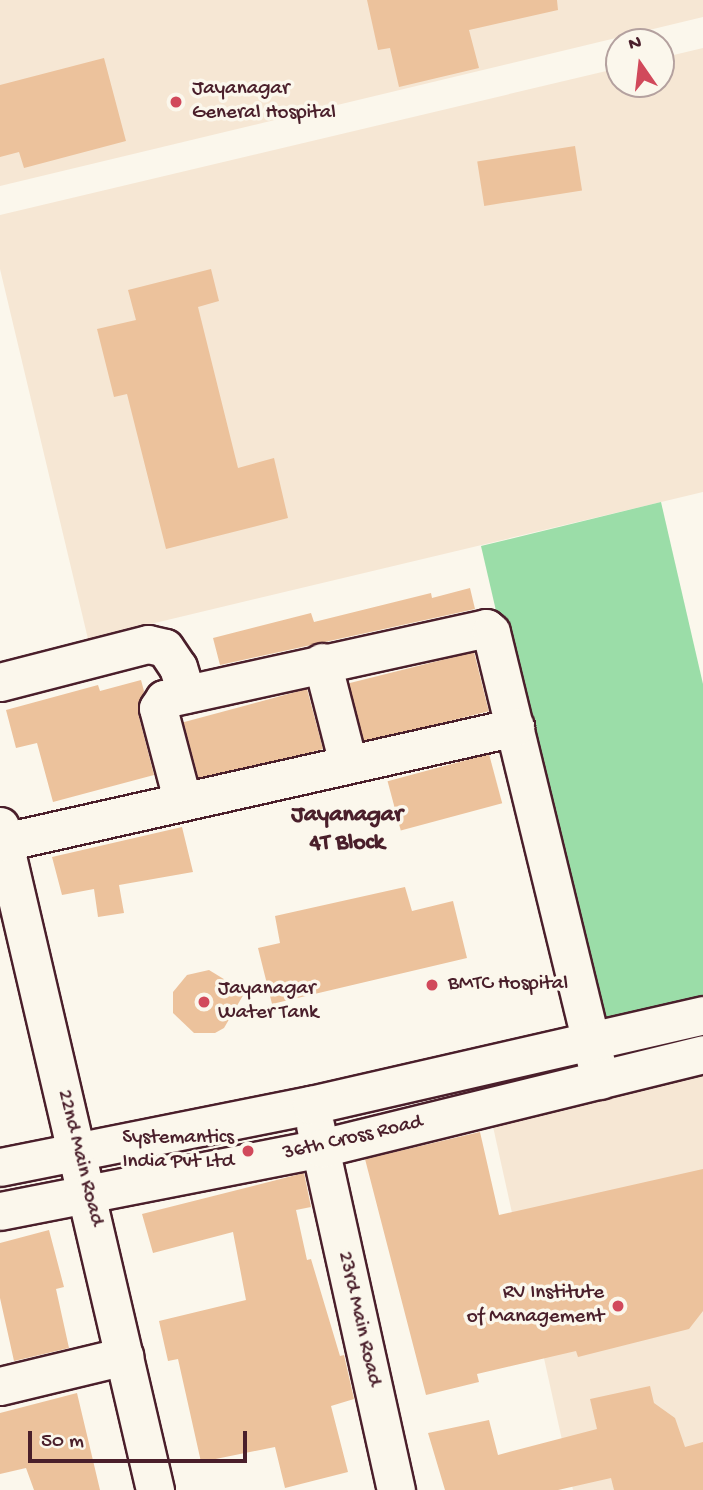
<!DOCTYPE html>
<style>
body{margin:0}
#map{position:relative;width:703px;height:1490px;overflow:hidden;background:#fbf7ec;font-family:"Gochi Hand",sans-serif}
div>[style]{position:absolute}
.built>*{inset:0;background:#f6e7d4}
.green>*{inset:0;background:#9bdda8}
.building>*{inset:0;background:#ecc29c;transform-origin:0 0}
.roads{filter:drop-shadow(2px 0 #4a1f2b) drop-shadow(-2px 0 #4a1f2b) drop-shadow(0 2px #4a1f2b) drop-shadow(0 -2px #4a1f2b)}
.minor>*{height:37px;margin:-18.5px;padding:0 18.5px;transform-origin:18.5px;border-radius:18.5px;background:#fbf7ec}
.dots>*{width:19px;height:19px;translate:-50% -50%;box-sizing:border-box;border:4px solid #fbf7ec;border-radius:50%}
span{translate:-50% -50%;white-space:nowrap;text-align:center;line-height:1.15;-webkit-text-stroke:7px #fbf7ec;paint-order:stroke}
.poi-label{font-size:21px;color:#4a1f2b}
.left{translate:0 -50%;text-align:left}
.right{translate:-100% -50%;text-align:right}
.street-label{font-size:21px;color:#4a1f2b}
.quarter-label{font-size:24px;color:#4a1f2b;font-weight:700}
.north{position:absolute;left:605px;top:28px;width:70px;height:70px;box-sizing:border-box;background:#fbf7ec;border:2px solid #b4a19f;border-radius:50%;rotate:346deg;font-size:19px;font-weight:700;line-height:28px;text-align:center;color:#4a1f2b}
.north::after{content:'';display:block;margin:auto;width:24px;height:32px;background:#d1495b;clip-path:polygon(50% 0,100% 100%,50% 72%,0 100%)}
.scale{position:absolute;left:28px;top:1431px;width:219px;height:32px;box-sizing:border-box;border:4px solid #4a1f2b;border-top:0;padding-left:9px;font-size:21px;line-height:24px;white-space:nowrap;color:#4a1f2b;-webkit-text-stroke:5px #fbf7ec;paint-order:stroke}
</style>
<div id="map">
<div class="built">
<div style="clip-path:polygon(0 0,703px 0,703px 17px,0 186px)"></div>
<div style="clip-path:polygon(703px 48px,703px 492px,88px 639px,0 269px,0 215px,619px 68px,619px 84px,661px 84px,661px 58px)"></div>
<div style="clip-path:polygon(703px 1069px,703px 1490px,573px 1490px,492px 1122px)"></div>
</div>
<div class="green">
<div style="clip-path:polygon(661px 502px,703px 684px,703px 995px,591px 1021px,481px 546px)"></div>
</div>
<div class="building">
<div style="clip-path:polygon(367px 0,557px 0,558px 10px,469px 30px,479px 68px,399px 87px,390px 48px,378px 50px)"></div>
<div style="clip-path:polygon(104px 58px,126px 141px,24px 168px,19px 152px,0 157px,0 85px)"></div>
<div style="left:575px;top:146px;width:45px;height:99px;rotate:81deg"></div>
<div style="clip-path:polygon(211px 269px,219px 301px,198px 307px,238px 468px,274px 458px,288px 518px,166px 549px,127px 394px,114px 397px,97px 329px,136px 320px,128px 290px)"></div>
<div style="clip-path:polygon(470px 588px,475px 609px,220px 665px,213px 638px,311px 613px,314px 622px,431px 593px,432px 598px)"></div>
<div style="left:474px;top:652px;width:61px;height:129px;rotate:76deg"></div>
<div style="clip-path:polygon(141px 680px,144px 691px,138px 713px,154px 775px,53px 802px,37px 743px,16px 748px,6px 710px,98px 685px,100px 691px)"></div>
<div style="left:307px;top:689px;width:62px;height:128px;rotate:75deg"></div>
<div style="left:489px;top:754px;width:51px;height:105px;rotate:75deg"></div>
<div style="clip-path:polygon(182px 827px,193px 872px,119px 885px,124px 913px,98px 917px,94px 889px,62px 895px,52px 857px)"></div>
<div style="clip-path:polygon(405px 887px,412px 911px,453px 901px,467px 958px,272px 1004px,258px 948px,280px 943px,275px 916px)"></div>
<div style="clip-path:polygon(209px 970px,245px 992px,224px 1028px,215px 1033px,194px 1033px,173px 1013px,173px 992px,187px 975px)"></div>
<div style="clip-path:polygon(480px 1132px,499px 1215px,703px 1169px,703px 1311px,689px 1329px,578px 1357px,576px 1351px,477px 1374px,479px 1382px,426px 1395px,365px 1159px)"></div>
<div style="clip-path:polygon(304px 1173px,311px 1207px,296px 1210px,307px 1260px,311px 1259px,340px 1356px,344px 1355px,354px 1399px,331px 1406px,348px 1472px,285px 1488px,275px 1447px,201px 1462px,178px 1359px,168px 1361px,159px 1321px,246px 1300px,233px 1232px,153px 1253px,142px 1214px)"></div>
<div style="clip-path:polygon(49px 1230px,64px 1287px,56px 1289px,69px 1348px,14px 1361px,0 1298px,0 1243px)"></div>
<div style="clip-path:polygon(650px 1386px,654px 1403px,675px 1418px,685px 1447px,703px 1442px,703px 1490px,614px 1490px,611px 1478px,558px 1490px,445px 1490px,428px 1433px,489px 1420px,498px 1455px,597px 1429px,590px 1399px)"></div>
<div style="clip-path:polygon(77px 1393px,100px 1490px,34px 1490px,26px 1468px,0 1474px,0 1413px)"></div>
</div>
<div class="roads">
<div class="minor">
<div style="left:322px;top:662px;width:104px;rotate:75.6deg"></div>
<div style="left:0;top:682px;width:153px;rotate:-14.4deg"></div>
<div style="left:148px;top:644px;width:17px;rotate:13deg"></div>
<div style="left:165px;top:648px;width:23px;rotate:56deg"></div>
<div style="left:178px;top:667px;width:28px;rotate:73deg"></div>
<div style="left:182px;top:799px;width:94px;rotate:-104.8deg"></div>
<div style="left:158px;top:708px;width:11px;rotate:-56deg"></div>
<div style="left:164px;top:699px;width:330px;rotate:-12.4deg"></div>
<div style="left:486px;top:628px;width:6px;rotate:39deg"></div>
<div style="left:491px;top:632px;width:461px;rotate:76.3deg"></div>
<div style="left:0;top:826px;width:682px;rotate:76.86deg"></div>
<div style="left:4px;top:842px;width:524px;rotate:-12.68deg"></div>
<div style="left:315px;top:1125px;width:374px;rotate:77.5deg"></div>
<div style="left:0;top:1167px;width:317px;rotate:-11.3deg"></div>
<div style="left:311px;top:1105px;width:402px;rotate:-12.9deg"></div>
<div style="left:0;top:1211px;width:327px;rotate:-11.1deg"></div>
<div style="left:321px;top:1148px;width:393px;rotate:-13.8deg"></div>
<div style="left:0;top:1386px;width:128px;rotate:-13.6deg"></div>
</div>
</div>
<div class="dots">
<div style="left:176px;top:102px;background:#d1495b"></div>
<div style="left:432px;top:985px;background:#d1495b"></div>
<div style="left:204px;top:1002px;background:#d1495b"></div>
<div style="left:248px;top:1151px;background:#d1495b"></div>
<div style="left:618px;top:1306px;background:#d1495b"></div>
</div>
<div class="poi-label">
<span class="left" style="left:192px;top:102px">Jayanagar<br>General Hospital</span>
<span class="left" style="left:448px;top:985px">BMTC Hospital</span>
<span class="left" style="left:218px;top:1002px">Jayanagar<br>Water Tank</span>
<span class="right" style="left:234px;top:1151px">Systemantics<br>India Pvt Ltd</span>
<span class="right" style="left:604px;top:1306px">RV Institute<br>of Management</span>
</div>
<div class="street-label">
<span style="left:353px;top:1139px;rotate:-13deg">36th Cross Road</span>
<span style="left:79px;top:1158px;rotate:76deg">22nd Main Road</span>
<span style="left:358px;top:1319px;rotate:77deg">23rd Main Road</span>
</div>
<div class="quarter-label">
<span style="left:347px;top:830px">Jayanagar<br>4T Block</span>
</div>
<div class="north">N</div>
<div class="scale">50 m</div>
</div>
